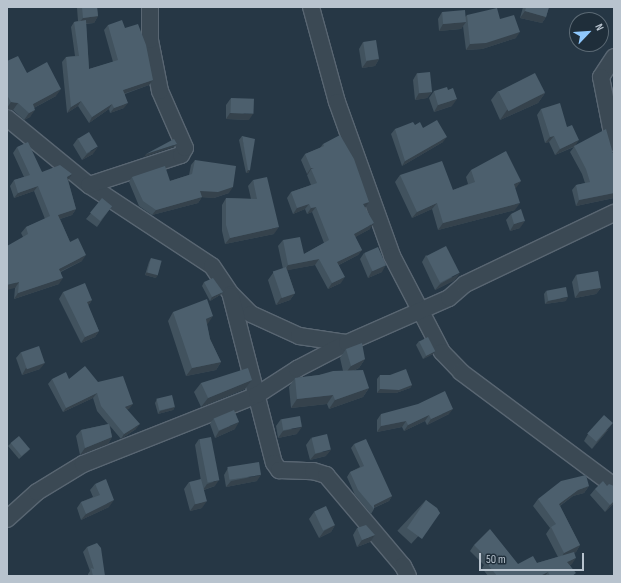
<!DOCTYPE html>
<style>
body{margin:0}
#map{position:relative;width:621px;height:583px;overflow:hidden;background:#263745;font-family:"Sofia Sans Condensed",sans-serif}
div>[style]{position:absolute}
.roads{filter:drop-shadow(1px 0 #596672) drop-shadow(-1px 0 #596672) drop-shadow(0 1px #596672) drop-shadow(0 -1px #596672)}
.minor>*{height:16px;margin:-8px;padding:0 8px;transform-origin:8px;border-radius:8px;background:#3b4954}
.wall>*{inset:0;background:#41525e;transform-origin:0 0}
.shaded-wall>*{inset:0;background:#35424c}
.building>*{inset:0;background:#4c5f6d;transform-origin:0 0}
span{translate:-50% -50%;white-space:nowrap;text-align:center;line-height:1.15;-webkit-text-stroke:3px #1f2e3a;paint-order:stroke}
.frame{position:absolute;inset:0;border:8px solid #b8c3ce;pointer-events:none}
.north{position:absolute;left:569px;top:12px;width:40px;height:40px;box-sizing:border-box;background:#1f2e3a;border:1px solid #5c6a75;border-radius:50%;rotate:65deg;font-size:11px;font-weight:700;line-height:16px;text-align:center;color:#b8c3ce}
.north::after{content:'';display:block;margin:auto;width:14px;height:18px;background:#8fc8fd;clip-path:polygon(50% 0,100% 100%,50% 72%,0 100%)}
.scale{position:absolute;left:479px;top:553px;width:105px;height:18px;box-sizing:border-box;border:2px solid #b8c3ce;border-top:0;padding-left:5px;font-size:12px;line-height:14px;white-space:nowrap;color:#b8c3ce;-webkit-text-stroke:3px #1f2e3a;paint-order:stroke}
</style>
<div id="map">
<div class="roads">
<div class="minor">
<div style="left:311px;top:7px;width:98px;rotate:74.7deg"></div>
<div style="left:337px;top:102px;width:164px;rotate:70.3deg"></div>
<div style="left:392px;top:256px;width:108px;rotate:62.5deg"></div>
<div style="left:442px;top:352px;width:28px;rotate:46deg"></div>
<div style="left:461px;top:372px;width:191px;rotate:36.7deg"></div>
<div style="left:614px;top:57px;width:24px;rotate:123deg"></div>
<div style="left:601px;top:77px;width:67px;rotate:78.9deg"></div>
<div style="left:7px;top:118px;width:106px;rotate:39.3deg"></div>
<div style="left:89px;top:185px;width:147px;rotate:33.4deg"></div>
<div style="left:212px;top:266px;width:34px;rotate:56deg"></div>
<div style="left:231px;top:294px;width:28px;rotate:45deg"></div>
<div style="left:251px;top:314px;width:53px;rotate:24.6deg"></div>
<div style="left:299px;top:336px;width:49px;rotate:8.3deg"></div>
<div style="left:89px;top:185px;width:97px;rotate:-18.1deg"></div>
<div style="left:181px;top:155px;width:8px;rotate:-60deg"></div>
<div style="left:185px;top:148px;width:62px;rotate:-113.7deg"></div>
<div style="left:160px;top:91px;width:52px;rotate:-101.1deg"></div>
<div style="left:150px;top:40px;width:33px;rotate:-90deg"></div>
<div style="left:231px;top:296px;width:172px;rotate:75.6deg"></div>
<div style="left:274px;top:463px;width:9px;rotate:54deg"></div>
<div style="left:279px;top:470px;width:34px;rotate:2deg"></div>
<div style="left:313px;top:471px;width:14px;rotate:17deg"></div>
<div style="left:326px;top:475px;width:119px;rotate:49.8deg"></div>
<div style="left:403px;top:566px;width:11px;rotate:63deg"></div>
<div style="left:7px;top:519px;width:40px;rotate:-42deg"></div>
<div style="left:37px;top:492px;width:54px;rotate:-31.3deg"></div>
<div style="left:83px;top:464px;width:187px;rotate:-21.6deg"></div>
<div style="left:257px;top:395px;width:48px;rotate:-33deg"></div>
<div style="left:297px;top:369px;width:56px;rotate:-27.5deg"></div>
<div style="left:347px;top:343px;width:111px;rotate:-23.8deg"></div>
<div style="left:449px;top:298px;width:21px;rotate:-41deg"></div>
<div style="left:465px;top:284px;width:165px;rotate:-25.5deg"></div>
</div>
</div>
<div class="wall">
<div style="clip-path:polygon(77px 7px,97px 7px,98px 16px,94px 23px,86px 24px,89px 69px,113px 62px,104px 30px,108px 25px,125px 28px,153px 80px,149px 85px,125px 94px,124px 108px,110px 113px,109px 109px,89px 123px,78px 106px,67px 113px,62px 62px,66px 57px,75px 56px,71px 27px,74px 22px,78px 21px,77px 8px)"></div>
<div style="clip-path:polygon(523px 7px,549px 7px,546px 17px,542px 23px,520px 18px)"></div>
<div style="clip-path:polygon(442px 12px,465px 17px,467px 15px,500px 19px,516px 38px,482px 49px,466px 50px,463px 26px,461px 29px,439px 31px,438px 19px)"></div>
<div style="clip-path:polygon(363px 42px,379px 59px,375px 66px,362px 68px,359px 49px)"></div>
<div style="clip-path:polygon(7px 61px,27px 73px,56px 96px,34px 108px,30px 117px,24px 120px,13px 110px,7px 109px)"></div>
<div style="clip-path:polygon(417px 73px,432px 92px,427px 98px,415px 100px,413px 80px)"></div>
<div style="clip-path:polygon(448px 90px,452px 106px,434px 112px,429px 98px,434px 91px)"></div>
<div style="clip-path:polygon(498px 91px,545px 93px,538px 103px,500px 120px,491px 100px)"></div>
<div style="clip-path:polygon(231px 98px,249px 120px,226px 119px,226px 105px)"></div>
<div style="clip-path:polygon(541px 109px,567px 127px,575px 146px,614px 157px,614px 198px,576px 206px,572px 190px,576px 185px,585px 183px,582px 174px,570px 152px,574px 147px,555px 155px,549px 142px,545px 143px,537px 115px)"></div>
<div style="clip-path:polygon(415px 125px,423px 128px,443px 142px,402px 166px,391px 134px,395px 129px)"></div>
<div style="clip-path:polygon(242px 136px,250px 170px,248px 173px,246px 173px,239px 140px)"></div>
<div style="clip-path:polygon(78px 138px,93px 154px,82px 160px,73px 145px)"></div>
<div style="clip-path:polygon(323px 144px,369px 202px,365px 207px,370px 229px,355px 237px,362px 250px,358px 255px,339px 265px,341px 283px,328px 289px,315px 265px,287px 270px,295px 293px,290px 300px,276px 305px,268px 280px,273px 273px,283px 269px,278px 246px,283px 240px,304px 254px,324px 243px,312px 212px,307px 214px,305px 209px,293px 214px,287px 198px,291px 192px,311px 185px,307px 175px,308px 174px,307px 174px,301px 160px,305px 154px,320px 148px)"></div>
<div style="clip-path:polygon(17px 147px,42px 172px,68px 180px,76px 209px,72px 215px,60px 219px,70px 242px,82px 261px,61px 272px,59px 284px,14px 299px,15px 288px,23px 237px,21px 233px,26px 227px,45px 219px,34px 191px,14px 198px,10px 186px,14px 180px,24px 177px,13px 153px)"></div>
<div style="clip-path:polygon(195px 160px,229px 193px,214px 198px,202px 197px,198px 203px,152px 215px,139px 206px,129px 182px,132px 177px,170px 181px,189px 175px,191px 165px)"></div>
<div style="clip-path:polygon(471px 170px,521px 181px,515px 188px,515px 210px,438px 230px,432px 209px,412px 218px,395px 182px,400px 175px,453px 190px,468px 184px,466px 177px)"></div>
<div style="clip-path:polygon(253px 180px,274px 234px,225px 244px,222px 231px,222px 205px,226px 198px,251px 199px,248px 186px)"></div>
<div style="clip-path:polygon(112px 206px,97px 227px,86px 219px,91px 213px)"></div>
<div style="clip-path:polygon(511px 214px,520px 228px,510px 231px,506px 220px)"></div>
<div style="clip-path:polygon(364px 253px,382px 272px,368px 278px,360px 259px)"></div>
<div style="clip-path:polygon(426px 255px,455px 280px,435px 290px,422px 262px)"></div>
<div style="clip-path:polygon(151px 258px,156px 278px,145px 275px,149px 262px)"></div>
<div style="clip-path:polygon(576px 275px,601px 288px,596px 294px,575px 298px,572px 282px)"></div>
<div style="clip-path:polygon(204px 282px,223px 292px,220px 295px,210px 301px,202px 286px)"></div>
<div style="clip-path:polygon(546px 291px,566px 301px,545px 304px,544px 294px)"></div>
<div style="clip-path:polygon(63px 292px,92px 300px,88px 306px,99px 331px,95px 337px,81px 343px,59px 299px)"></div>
<div style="clip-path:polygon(173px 312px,207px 325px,210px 339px,221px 362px,216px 370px,186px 376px,168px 321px)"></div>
<div style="clip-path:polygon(419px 341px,435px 351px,433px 354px,423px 359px,416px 345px)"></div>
<div style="clip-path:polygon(346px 349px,365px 359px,359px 368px,353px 371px,369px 388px,363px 397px,329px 409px,327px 404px,291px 408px,289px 387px,295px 378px,319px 375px,343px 371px,340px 358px)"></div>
<div style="clip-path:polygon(21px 352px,40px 369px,22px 375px,16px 358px)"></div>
<div style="clip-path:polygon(380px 375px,390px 375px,412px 385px,410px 388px,396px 393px,377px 393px,377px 379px)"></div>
<div style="clip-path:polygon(52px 379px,69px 379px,129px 409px,127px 409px,136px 429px,121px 439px,110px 426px,112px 437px,108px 444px,80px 455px,76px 436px,81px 430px,108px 424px,97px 411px,93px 398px,63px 412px,48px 384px)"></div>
<div style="clip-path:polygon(252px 380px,245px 389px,201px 407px,194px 392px,201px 383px)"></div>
<div style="clip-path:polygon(157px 399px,175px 407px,173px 410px,158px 414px,155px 403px)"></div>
<div style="clip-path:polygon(381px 414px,449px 414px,427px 425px,425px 421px,404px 431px,402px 427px,377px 432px,377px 420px)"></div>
<div style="clip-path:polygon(214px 418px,235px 429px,215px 438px,210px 424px)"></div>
<div style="clip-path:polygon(281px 419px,297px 434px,278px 438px,276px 426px)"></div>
<div style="clip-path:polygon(608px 430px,592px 449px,584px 441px,588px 434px)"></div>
<div style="clip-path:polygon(311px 438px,326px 456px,310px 460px,306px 445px)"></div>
<div style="clip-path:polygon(199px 439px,215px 486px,204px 490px,202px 508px,190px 511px,184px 489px,189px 482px,201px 481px,195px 445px)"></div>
<div style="clip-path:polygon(11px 443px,30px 449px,27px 452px,19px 459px,8px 446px)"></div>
<div style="clip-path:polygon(354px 444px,392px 496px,389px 501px,374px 508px,374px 509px,371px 514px,355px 495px,347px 477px,350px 472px,360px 467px,351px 448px)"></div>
<div style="clip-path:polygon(228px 468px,257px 481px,226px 487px,224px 475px)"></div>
<div style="clip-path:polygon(95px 484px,109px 507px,81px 520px,77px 508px,81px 502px,93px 497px,90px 490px)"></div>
<div style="clip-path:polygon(589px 486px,584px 493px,573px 496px,560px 506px,580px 545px,576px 552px,574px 553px,572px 564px,570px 565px,574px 576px,488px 576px,482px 568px,484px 565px,470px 551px,474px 545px,518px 564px,537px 563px,558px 557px,546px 534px,550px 528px,533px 506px,538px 499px)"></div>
<div style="clip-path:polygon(607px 486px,614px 486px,614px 503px,605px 512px,590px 495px,595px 489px)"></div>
<div style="left:426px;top:500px;width:19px;height:42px;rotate:43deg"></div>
<div style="clip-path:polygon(314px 512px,335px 525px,331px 532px,319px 538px,309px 519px)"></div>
<div style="clip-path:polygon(357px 528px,370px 542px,357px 547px,353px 535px)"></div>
<div style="clip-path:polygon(87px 547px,105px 576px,88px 576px,88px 574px,90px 571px,83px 552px)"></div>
</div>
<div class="shaded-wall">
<div style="clip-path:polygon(525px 11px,546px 17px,542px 23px,520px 18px)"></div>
<div style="clip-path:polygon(98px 16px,94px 23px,78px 24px,83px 18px)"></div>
<div style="clip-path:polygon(466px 22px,461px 29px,439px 31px,443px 24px)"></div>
<div style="clip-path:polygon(520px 32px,516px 38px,482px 49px,466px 50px,470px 44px)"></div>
<div style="clip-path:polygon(379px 59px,375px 66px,362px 68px,367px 61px)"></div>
<div style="clip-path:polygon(153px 80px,149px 85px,120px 95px,123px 90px)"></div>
<div style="clip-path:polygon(61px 89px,56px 96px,28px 111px,33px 104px)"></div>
<div style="clip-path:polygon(432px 92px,427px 98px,415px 100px,419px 93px)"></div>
<div style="clip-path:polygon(545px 93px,538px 103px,500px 120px,507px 110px)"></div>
<div style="clip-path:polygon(457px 99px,452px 106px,434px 112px,438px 105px)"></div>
<div style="clip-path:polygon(81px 101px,78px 106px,67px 113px,71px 107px)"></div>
<div style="clip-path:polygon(11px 102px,18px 103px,13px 110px,7px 109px,7px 108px)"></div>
<div style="clip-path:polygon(128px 103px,124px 108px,110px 113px,114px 108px)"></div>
<div style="clip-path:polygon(112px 104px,109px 109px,89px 123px,92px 117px)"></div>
<div style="clip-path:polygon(35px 110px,30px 117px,24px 120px,29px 113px)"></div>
<div style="clip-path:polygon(230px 113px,253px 114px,249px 120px,226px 119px)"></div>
<div style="clip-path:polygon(554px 136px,549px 142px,545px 143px,550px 137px)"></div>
<div style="clip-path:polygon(447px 137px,443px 142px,402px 166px,405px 161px)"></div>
<div style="clip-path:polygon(579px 140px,575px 146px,555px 155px,560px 149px)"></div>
<div style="clip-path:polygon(177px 144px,174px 147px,144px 157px,146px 154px)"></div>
<div style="clip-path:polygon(98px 147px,93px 154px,82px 160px,87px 154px)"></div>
<div style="clip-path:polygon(311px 168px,314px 168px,311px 169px,308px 174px,307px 174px)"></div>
<div style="clip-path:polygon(248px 170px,250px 170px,248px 173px,246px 173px)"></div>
<div style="clip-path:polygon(72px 174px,68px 180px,62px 182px,67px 177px)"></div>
<div style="clip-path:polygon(521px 181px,516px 188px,509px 191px,514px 184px)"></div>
<div style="clip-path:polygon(38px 186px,34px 191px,14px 198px,18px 193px)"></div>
<div style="clip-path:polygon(233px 187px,229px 193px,214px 198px,197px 197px,200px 191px)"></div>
<div style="clip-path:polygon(614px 193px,614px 198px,576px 206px,579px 200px)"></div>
<div style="clip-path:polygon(202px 197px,198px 203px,152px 215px,156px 210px)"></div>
<div style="clip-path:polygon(369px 202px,365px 208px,363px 204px)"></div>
<div style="clip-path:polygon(437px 203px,432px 209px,412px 218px,417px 212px)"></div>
<div style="clip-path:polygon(520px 203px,515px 210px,438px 230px,443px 223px)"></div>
<div style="clip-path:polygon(309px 204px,305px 209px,293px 214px,297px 208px)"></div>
<div style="clip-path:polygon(316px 207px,312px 212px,307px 214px,311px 208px)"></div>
<div style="clip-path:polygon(76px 209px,72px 215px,54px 221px,58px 215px)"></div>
<div style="clip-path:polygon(525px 221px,520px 228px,510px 231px,514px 224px)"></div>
<div style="clip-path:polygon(374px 223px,370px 229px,350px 240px,354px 234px)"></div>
<div style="clip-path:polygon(279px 227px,274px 234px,225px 244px,230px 238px)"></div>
<div style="clip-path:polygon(362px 250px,358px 255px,333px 268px,337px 262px)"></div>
<div style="clip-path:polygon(86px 255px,82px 261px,55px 274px,59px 269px)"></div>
<div style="clip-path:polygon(319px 259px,315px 265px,284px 271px,288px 265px)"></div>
<div style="clip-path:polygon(386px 265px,382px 272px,368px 278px,372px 271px)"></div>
<div style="clip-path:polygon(147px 272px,158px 275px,156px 278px,145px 275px)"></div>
<div style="clip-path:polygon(460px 273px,455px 280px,435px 290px,440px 284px)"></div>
<div style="clip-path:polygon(345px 277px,341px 283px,328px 289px,332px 283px)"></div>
<div style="clip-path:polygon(63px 278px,59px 284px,14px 299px,18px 293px)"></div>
<div style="clip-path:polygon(19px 282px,15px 288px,7px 290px,7px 285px)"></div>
<div style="clip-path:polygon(601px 288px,596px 294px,575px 298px,580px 291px)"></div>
<div style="clip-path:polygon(223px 292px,220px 295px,210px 301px,212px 297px)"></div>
<div style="clip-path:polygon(295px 293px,290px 300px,276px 305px,281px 298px)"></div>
<div style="clip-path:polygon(568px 297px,566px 301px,545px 304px,548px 301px)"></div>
<div style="clip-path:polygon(92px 300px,88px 306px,87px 302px)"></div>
<div style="clip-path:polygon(213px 316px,207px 325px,200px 327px,206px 319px)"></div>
<div style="clip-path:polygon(99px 331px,95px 337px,81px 343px,85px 337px)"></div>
<div style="clip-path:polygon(435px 351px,433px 354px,423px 359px,426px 356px)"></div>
<div style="clip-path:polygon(365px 359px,359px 368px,345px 374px,351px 366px)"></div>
<div style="clip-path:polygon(221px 362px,216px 370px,186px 376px,192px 368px)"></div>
<div style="clip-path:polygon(45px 363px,40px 369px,22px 375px,26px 368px)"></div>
<div style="clip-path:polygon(252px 380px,245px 389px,201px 407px,208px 398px)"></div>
<div style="clip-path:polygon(412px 385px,410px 388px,396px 393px,377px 393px,380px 389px)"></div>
<div style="clip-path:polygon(369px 388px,363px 397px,329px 409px,335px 400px)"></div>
<div style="clip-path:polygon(97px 393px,93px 398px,63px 412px,66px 408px)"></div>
<div style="clip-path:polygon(333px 395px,327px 404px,291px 408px,297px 399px)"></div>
<div style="clip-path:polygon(133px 404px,129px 409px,121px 411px,125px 407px)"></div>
<div style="clip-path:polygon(175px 407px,173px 410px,158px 414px,160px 411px)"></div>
<div style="clip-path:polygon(453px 409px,449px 414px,427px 425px,431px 419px)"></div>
<div style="clip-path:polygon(429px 415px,425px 421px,404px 431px,408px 425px)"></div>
<div style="clip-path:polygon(406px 421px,402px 427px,377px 432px,381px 426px)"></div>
<div style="clip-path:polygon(239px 422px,235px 429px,215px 438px,219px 431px)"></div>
<div style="clip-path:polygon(613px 423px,608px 430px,592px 449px,597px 442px)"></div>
<div style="clip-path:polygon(140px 424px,136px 429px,121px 439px,124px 434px)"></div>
<div style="clip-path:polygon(302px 427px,297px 434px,278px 438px,283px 431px)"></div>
<div style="clip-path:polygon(112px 437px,108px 444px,80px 455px,85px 448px)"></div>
<div style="clip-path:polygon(331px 450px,326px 456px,310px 460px,315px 454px)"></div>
<div style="clip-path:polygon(261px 475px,257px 481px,226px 487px,231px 481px)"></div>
<div style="clip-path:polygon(219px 480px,215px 486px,203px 490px,207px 484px)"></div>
<div style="clip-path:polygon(589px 486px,584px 493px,573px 496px,554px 510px,559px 504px,578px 490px)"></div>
<div style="clip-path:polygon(392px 496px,389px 501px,373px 508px,374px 505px)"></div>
<div style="clip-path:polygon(114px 500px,109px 507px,81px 520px,86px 514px)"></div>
<div style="clip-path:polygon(207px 501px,202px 508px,190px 511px,195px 504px)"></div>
<div style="clip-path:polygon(614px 501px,613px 504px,605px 512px,610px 505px)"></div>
<div style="clip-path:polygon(335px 525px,331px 532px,319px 538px,324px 531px)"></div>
<div style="clip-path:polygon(375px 535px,370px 542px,357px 547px,362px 540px)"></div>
<div style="clip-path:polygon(580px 545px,576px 552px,560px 560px,564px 553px)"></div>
<div style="clip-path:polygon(576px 558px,572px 564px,563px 568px,567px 562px)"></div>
<div style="clip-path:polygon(548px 572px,545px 576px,540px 576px)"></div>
</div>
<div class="building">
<div style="clip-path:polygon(82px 7px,97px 7px,98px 16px,83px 18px)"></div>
<div style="clip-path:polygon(526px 7px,549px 7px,546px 17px,525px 11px)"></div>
<div style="clip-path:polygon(497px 8px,500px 19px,514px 15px,520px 32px,486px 43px,470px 44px,467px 15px)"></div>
<div style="left:465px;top:10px;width:12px;height:23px;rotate:85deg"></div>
<div style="clip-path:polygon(86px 20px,89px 69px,118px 60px,108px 25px,122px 20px,125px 28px,138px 24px,146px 45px,153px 80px,123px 90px,128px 103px,114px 108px,112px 104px,92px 117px,81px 101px,71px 107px,66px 57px,79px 56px,74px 22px)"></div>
<div style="left:376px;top:40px;width:19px;height:13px;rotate:81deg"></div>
<div style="clip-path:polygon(18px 56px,27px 73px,47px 62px,61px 89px,33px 104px,35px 110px,29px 113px,18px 103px,11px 102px,7px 95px,7px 61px)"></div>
<div style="left:430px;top:72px;width:20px;height:13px;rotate:84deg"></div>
<div style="left:535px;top:73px;width:22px;height:41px;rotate:63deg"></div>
<div style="clip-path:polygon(447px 87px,448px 90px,453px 88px,457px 99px,438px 105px,434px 91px)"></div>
<div style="left:231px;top:98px;width:23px;height:15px;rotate:2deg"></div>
<div style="clip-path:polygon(560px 103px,567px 127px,572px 125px,579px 140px,560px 149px,554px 136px,550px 137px,541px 109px)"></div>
<div style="clip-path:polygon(437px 120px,447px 137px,405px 161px,395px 129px,413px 122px,415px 125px,420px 122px,423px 128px)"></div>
<div style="clip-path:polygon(606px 129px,614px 157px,614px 193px,579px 200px,576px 185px,590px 182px,586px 169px,574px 146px)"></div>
<div style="left:89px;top:132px;width:17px;height:13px;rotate:59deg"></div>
<div style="clip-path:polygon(340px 135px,354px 159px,369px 202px,363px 204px,374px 223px,354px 234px,362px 250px,337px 262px,345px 277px,332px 283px,319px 259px,288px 265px,283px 240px,300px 237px,304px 254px,329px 240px,316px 207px,311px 208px,309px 204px,297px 208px,291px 192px,317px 183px,311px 169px,314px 168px,311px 168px,305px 154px,324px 146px,323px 144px)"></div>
<div style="clip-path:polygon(242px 136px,255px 139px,250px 170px,248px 170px)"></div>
<div style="clip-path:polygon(174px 139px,177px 144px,146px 154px)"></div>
<div style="clip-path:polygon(28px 142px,42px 172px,60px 165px,72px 174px,67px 177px,76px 209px,58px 215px,70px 242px,78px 238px,86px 255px,59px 269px,63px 278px,18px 293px,19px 282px,7px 285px,7px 246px,28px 234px,26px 227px,50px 216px,38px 186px,18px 193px,14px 180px,30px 175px,17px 147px)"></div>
<div style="clip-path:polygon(506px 151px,521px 181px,514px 184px,520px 203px,443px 223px,437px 203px,417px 212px,400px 175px,442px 161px,453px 190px,475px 182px,471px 170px)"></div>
<div style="clip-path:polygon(195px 160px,236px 166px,233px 187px,218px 192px,200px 191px,202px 197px,156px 210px,143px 201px,132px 177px,165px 166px,170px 181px,192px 174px)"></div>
<div style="clip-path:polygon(267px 177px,279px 227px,230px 238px,226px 225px,226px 198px,257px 199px,253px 180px)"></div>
<div style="left:102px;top:198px;width:13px;height:19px;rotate:39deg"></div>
<div style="clip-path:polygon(521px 209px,525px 221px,514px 224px,511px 214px)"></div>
<div style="left:446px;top:246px;width:30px;height:22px;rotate:63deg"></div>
<div style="left:378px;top:247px;width:20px;height:15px;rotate:66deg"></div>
<div style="left:151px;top:258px;width:11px;height:15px;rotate:15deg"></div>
<div style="left:286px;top:267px;width:28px;height:14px;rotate:71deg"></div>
<div style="left:598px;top:271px;width:17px;height:22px;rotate:80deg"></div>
<div style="clip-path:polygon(213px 278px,223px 292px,212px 297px,204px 282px)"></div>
<div style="clip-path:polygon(85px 283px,92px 300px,87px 302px,99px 331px,85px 337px,63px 292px)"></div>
<div style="left:566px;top:287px;width:10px;height:20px;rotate:79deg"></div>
<div style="clip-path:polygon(207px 299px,213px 316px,206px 319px,210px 339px,221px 362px,192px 368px,173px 312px)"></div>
<div style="left:428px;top:337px;width:16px;height:10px;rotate:63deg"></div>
<div style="clip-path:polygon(362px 343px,365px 359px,351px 366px,346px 349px)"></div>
<div style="left:39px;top:346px;width:18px;height:19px;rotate:71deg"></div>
<div style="clip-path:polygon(85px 366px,98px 382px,123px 376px,133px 404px,125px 407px,140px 424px,124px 434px,101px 406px,97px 393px,66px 408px,52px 379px,66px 372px,69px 379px)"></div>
<div style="clip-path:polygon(248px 368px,252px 380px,208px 398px,201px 383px)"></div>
<div style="clip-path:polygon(406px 369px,412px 385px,399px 390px,380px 389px,380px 375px,390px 375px)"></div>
<div style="clip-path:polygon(363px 370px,369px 388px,335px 400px,333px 395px,297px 399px,295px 378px,319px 375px,333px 371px)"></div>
<div style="clip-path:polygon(445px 391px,453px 409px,431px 419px,429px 415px,408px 425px,406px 421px,381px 426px,381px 414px,418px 404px)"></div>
<div style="left:172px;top:395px;width:12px;height:16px;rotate:76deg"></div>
<div style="left:234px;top:410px;width:13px;height:22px;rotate:67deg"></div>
<div style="left:604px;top:415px;width:12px;height:25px;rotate:42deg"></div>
<div style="left:300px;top:416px;width:11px;height:19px;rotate:80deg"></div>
<div style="clip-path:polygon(109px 424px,112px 437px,85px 448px,81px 430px)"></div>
<div style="left:327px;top:434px;width:16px;height:16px;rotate:76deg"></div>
<div style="left:19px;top:436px;width:17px;height:11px;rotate:50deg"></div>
<div style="left:211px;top:437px;width:44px;height:12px;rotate:79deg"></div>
<div style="clip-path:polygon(366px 439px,392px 496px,374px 505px,374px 509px,358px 490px,350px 472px,364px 466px,354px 444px)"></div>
<div style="left:259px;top:462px;width:13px;height:32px;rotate:81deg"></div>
<div style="clip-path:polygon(586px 475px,589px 486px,578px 490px,559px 504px,580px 545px,564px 553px,551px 527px,556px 524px,538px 499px,561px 481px)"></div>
<div style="clip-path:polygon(106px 479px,114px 500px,86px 514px,81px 502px,100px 495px,95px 484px)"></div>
<div style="left:201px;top:479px;width:23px;height:12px;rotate:75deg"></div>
<div style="clip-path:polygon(603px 481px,607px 486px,609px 484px,614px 486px,614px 501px,610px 505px,595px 489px)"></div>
<div style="clip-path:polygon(426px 500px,437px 508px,440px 513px,422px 539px,407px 528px)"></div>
<div style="left:326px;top:506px;width:21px;height:13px;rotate:65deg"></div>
<div style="clip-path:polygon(366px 525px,375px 535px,362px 540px,357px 528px)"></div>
<div style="clip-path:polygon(490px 529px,518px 564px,533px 556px,537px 563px,574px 552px,576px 558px,567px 562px,576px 573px,572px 576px,550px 576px,548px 572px,540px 576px,497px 576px,486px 562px,489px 560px,474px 545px)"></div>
<div style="clip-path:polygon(97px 543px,101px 548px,105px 576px,93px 576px,91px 568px,94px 569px,87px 547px)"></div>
</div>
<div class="frame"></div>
<div class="north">N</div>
<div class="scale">50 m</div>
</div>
